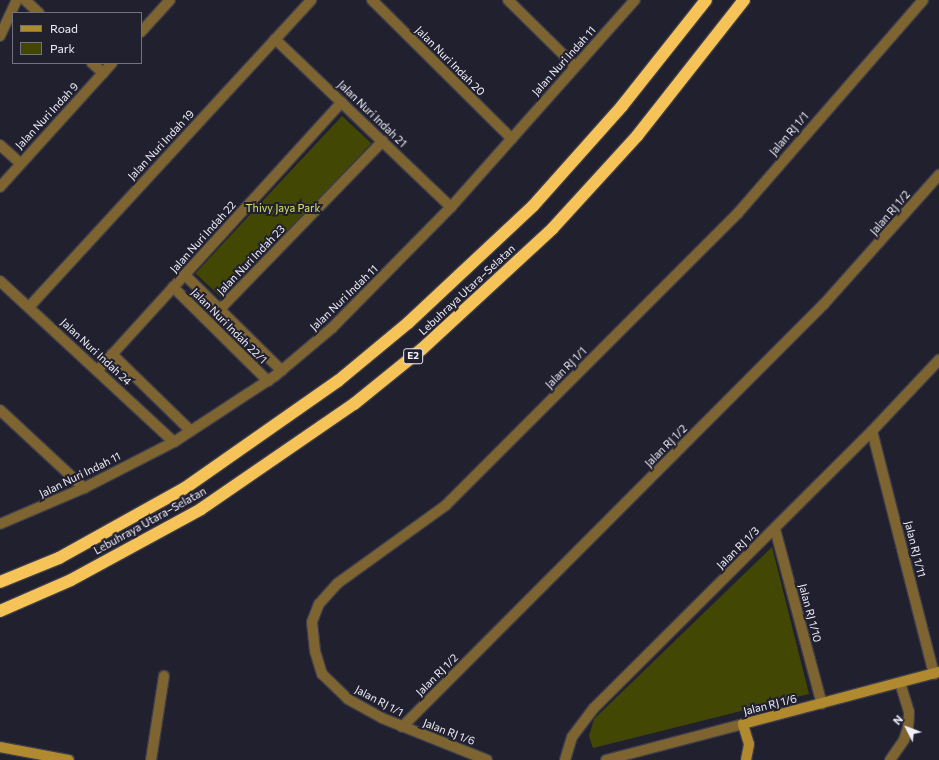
<!DOCTYPE html>
<meta charset="utf-8">
<style>
body{margin:0}
#map{position:relative;width:939px;height:760px;overflow:hidden;background:#21202f;font-family:Commissioner,sans-serif}
div>[style]{position:absolute}
.green>*{inset:0;background:#434704;transform-origin:0 0}
.roads{filter:drop-shadow(1px 0 #3e3d4b) drop-shadow(-1px 0 #3e3d4b) drop-shadow(0 1px #3e3d4b) drop-shadow(0 -1px #3e3d4b)}
.street>*{height:10px;margin:-5px;padding:0 5px;transform-origin:5px;border-radius:5px;background:#7d6430}
.secondary>*{height:10px;margin:-5px;padding:0 5px;transform-origin:5px;border-radius:5px;background:#b1892e}
.highway>*{height:12px;margin:-6px;padding:0 6px;transform-origin:6px;border-radius:6px;background:#f5c357}
span{translate:-50% -50%;white-space:nowrap;text-align:center;line-height:1.15;-webkit-text-stroke:4px #21202f;paint-order:stroke}
.shield-label span{padding:1px 3px;background:#21202f;border:1px solid;border-radius:3px;-webkit-text-stroke-width:0}
.shield-label{font-size:10px;color:#efeef9;font-weight:700}
.street-label{font-size:11px;color:#efeef9}
.park-label{font-size:11px;color:#d6e26e}
.legend{position:absolute;left:12px;top:12px;width:130px;height:52px;box-sizing:border-box;background:#21202f;border:1px solid #737280;margin:0;padding:5px 7px;list-style:none;font-size:12px;color:#efeef9}
.legend li{display:flex;align-items:center;gap:8px;height:20px}
.legend b{width:20px;border:1px solid #737280}
.north{position:absolute;left:887px;top:708px;width:40px;height:40px;-webkit-text-stroke:3px #21202f;paint-order:stroke;rotate:312deg;font-size:11px;font-weight:700;line-height:16px;text-align:center;color:#efeef9}
.north::after{content:'';display:block;margin:auto;width:14px;height:18px;background:#efeef9;clip-path:polygon(50% 0,100% 100%,50% 72%,0 100%)}
</style>
<div id="map">
<div class="green">
<div style="left:342px;top:116px;width:40px;height:215px;rotate:43deg"></div>
<div style="clip-path:polygon(772px 547px,809px 694px,593px 748px,589px 736px,594px 719px)"></div>
</div>
<div class="roads">
<div class="street">
<div style="left:25px;top:0;width:19px;rotate:43deg"></div>
<div style="left:372px;top:0;width:197px;rotate:44.8deg"></div>
<div style="left:508px;top:0;width:94px;rotate:44.6deg"></div>
<div style="left:141px;top:32px;width:43px;rotate:-47.8deg"></div>
<div style="left:0;top:36px;width:40px;rotate:-65deg"></div>
<div style="left:275px;top:39px;width:243px;rotate:43.7deg"></div>
<div style="left:92px;top:63px;width:15px;rotate:42deg"></div>
<div style="left:0;top:145px;width:27px;rotate:42deg"></div>
<div style="left:0;top:187px;width:167px;rotate:-47.9deg"></div>
<div style="left:185px;top:275px;width:136px;rotate:44.7deg"></div>
<div style="left:0;top:281px;width:237px;rotate:42.8deg"></div>
<div style="left:173px;top:287px;width:134px;rotate:44.7deg"></div>
<div style="left:29px;top:307px;width:417px;rotate:-47.4deg"></div>
<div style="left:220px;top:309px;width:234px;rotate:-45.9deg"></div>
<div style="left:112px;top:354px;width:110px;rotate:44.3deg"></div>
<div style="left:98px;top:370px;width:362px;rotate:-47.7deg"></div>
<div style="left:0;top:410px;width:115px;rotate:42.9deg"></div>
<div style="left:872px;top:431px;width:251px;rotate:75.7deg"></div>
<div style="left:0;top:524px;width:91px;rotate:-23.2deg"></div>
<div style="left:84px;top:488px;width:101px;rotate:-27.1deg"></div>
<div style="left:174px;top:442px;width:121px;rotate:-33.2deg"></div>
<div style="left:275px;top:376px;width:75px;rotate:-40.1deg"></div>
<div style="left:332px;top:328px;width:170px;rotate:-45.5deg"></div>
<div style="left:451px;top:207px;width:277px;rotate:-48.4deg"></div>
<div style="left:775px;top:529px;width:181px;rotate:75deg"></div>
<div style="left:402px;top:727px;width:598px;rotate:-45.07deg"></div>
<div style="left:824px;top:304px;width:173px;rotate:-48.3deg"></div>
<div style="left:151px;top:760px;width:85px;rotate:-81.2deg"></div>
<div style="left:487px;top:760px;width:113px;rotate:-158.2deg"></div>
<div style="left:382px;top:718px;width:39px;rotate:-151deg"></div>
<div style="left:348px;top:699px;width:36px;rotate:-136deg"></div>
<div style="left:322px;top:674px;width:24px;rotate:-107deg"></div>
<div style="left:315px;top:651px;width:29px;rotate:-96deg"></div>
<div style="left:312px;top:622px;width:19px;rotate:-69deg"></div>
<div style="left:319px;top:604px;width:28px;rotate:-48deg"></div>
<div style="left:338px;top:583px;width:133px;rotate:-35.8deg"></div>
<div style="left:446px;top:505px;width:413px;rotate:-45deg"></div>
<div style="left:738px;top:213px;width:282px;rotate:-49deg"></div>
<div style="left:565px;top:760px;width:24px;rotate:-73deg"></div>
<div style="left:572px;top:737px;width:36px;rotate:-53deg"></div>
<div style="left:594px;top:708px;width:392px;rotate:-44.9deg"></div>
<div style="left:872px;top:431px;width:98px;rotate:-46.7deg"></div>
<div style="left:606px;top:760px;width:142px;rotate:-14.7deg"></div>
<div style="left:890px;top:760px;width:24px;rotate:-55deg"></div>
<div style="left:904px;top:740px;width:13px;rotate:-72deg"></div>
<div style="left:908px;top:728px;width:16px;rotate:-86deg"></div>
<div style="left:909px;top:712px;width:30px;rotate:-107deg"></div>
</div>
<div class="secondary">
<div style="left:0;top:747px;width:70px;rotate:10.7deg"></div>
<div style="left:746px;top:760px;width:16px;rotate:-79deg"></div>
<div style="left:749px;top:744px;width:21px;rotate:-107deg"></div>
<div style="left:743px;top:724px;width:203px;rotate:-14.9deg"></div>
</div>
<div class="highway">
<div style="left:0;top:582px;width:64px;rotate:-22.1deg"></div>
<div style="left:59px;top:558px;width:144px;rotate:-29.1deg"></div>
<div style="left:185px;top:488px;width:187px;rotate:-35deg"></div>
<div style="left:338px;top:381px;width:91px;rotate:-39.6deg"></div>
<div style="left:408px;top:323px;width:171px;rotate:-43.1deg"></div>
<div style="left:533px;top:206px;width:134px;rotate:-48.3deg"></div>
<div style="left:622px;top:106px;width:135px;rotate:-51.6deg"></div>
<div style="left:0;top:611px;width:77px;rotate:-23.6deg"></div>
<div style="left:71px;top:580px;width:148px;rotate:-28.6deg"></div>
<div style="left:201px;top:509px;width:186px;rotate:-34.5deg"></div>
<div style="left:354px;top:404px;width:87px;rotate:-39deg"></div>
<div style="left:422px;top:349px;width:178px;rotate:-42.7deg"></div>
<div style="left:553px;top:228px;width:125px;rotate:-47.6deg"></div>
<div style="left:637px;top:136px;width:173px;rotate:-51.8deg"></div>
</div>
</div>
<div class="shield-label">
<span style="left:413px;top:356px">E2</span>
</div>
<div class="street-label">
<span style="left:450px;top:61px;rotate:45deg">Jalan Nuri Indah 20</span>
<span style="left:564px;top:61px;rotate:-48deg">Jalan Nuri Indah 11</span>
<span style="left:372px;top:114px;rotate:44deg">Jalan Nuri Indah 21</span>
<span style="left:47px;top:116px;rotate:-47deg">Jalan Nuri Indah 9</span>
<span style="left:789px;top:134px;rotate:-49deg">Jalan RJ 1/1</span>
<span style="left:161px;top:145px;rotate:-47deg">Jalan Nuri Indah 19</span>
<span style="left:890px;top:213px;rotate:-49deg">Jalan RJ 1/2</span>
<span style="left:203px;top:237px;rotate:-48deg">Jalan Nuri Indah 22</span>
<span style="left:251px;top:260px;rotate:-46deg">Jalan Nuri Indah 23</span>
<span style="left:467px;top:290px;rotate:-43deg">Lebuhraya Utara–Selatan</span>
<span style="left:344px;top:298px;rotate:-44deg">Jalan Nuri Indah 11</span>
<span style="left:229px;top:326px;rotate:45deg">Jalan Nuri Indah 22/1</span>
<span style="left:96px;top:352px;rotate:43deg">Jalan Nuri Indah 24</span>
<span style="left:566px;top:368px;rotate:-45deg">Jalan RJ 1/1</span>
<span style="left:666px;top:446px;rotate:-45deg">Jalan RJ 1/2</span>
<span style="left:80px;top:475px;rotate:-26deg">Jalan Nuri Indah 11</span>
<span style="left:150px;top:521px;rotate:-29deg">Lebuhraya Utara–Selatan</span>
<span style="left:738px;top:548px;rotate:-45deg">Jalan RJ 1/3</span>
<span style="left:915px;top:549px;rotate:76deg">Jalan RJ 1/11</span>
<span style="left:810px;top:613px;rotate:75deg">Jalan RJ 1/10</span>
<span style="left:437px;top:675px;rotate:-45deg">Jalan RJ 1/2</span>
<span style="left:379px;top:701px;rotate:28deg">Jalan RJ 1/1</span>
<span style="left:770px;top:705px;rotate:-14deg">Jalan RJ 1/6</span>
<span style="left:449px;top:732px;rotate:21deg">Jalan RJ 1/6</span>
</div>
<div class="park-label">
<span style="left:283px;top:208px">Thivy Jaya Park</span>
</div>
<ul class="legend">
<li><b style="height:5px;background:#b1892e"></b>Road</li>
<li><b style="height:11px;background:#434704"></b>Park</li>
</ul>
<div class="north">N</div>
</div>
